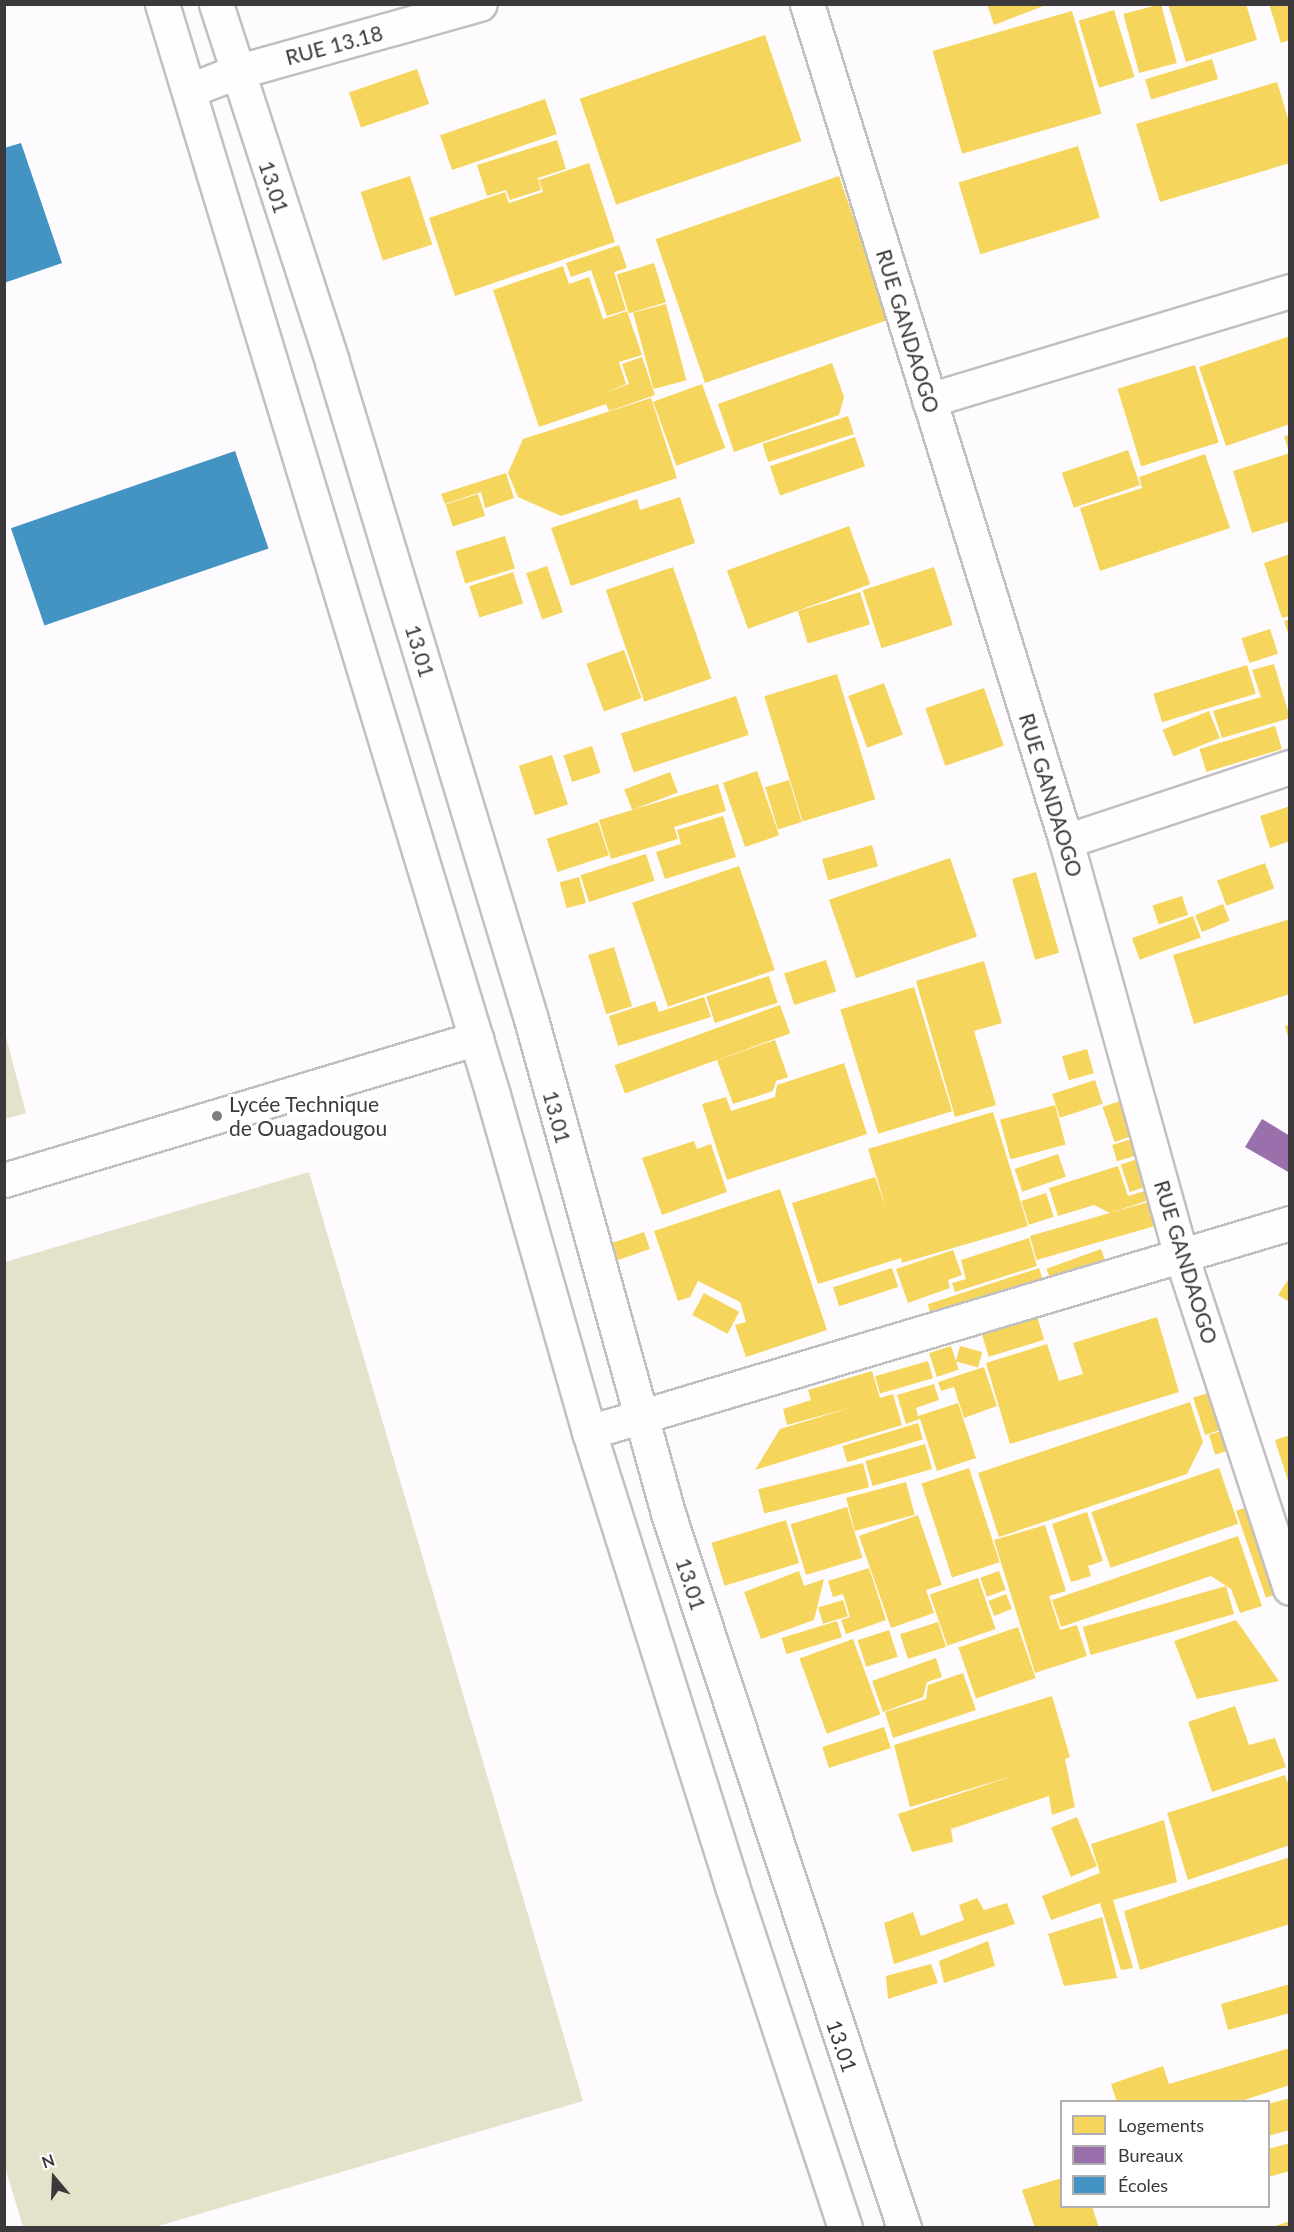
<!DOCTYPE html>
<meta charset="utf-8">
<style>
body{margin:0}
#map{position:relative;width:1294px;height:2232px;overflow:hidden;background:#fefbfe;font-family:Lato,sans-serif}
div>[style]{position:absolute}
.green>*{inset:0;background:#e4e2cb}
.homes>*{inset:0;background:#f6d55c;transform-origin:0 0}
.offices>*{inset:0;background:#9970ab}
.schools>*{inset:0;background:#4393c3;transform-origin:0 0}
.roads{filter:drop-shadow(2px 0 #c2bfc2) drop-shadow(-2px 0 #c2bfc2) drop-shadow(0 2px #c2bfc2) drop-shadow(0 -2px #c2bfc2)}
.minor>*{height:33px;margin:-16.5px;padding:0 16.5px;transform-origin:16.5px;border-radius:16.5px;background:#fffeff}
.dots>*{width:16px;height:16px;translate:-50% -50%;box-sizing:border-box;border:3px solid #fff;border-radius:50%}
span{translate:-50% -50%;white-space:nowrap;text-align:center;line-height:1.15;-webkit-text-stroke:6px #fff;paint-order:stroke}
.street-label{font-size:21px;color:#3b393b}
.poi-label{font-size:21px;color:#3b393b}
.left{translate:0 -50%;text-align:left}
.frame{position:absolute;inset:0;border:6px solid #3b393b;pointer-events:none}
.legend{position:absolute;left:1060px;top:2100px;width:210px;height:108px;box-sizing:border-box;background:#fff;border:2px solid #b1b0b1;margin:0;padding:8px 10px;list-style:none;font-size:18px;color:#3b393b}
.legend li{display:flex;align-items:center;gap:12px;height:30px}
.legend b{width:30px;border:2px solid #b1b0b1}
.north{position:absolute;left:24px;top:2148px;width:60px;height:60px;-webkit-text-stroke:4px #fff;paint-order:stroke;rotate:341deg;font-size:16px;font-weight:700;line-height:24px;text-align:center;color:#3b393b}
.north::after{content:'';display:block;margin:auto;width:21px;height:27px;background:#3b393b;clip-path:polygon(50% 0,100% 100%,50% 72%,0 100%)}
</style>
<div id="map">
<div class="green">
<div style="clip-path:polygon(5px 1033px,26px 1113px,5px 1119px,4px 1119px)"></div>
<div style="clip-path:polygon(309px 1172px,583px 2101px,155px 2227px,23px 2227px,4px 2164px,5px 1262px)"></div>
</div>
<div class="homes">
<div style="clip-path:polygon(987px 4px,1046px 4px,1046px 5px,994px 25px)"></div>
<div style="left:1161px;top:4px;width:61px;height:39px;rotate:75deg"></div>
<div style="clip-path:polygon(1168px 4px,1246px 4px,1257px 40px,1186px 62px)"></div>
<div style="clip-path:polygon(1269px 4px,1290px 4px,1290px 40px,1281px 43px)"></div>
<div style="left:1114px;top:10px;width:70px;height:37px;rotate:73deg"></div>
<div style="left:1072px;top:11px;width:107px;height:145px;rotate:74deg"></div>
<div style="left:765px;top:35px;width:112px;height:196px;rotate:71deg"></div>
<div style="left:1212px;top:59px;width:21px;height:70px;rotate:73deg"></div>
<div style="left:417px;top:69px;width:37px;height:72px;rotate:71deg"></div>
<div style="clip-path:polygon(1277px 82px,1290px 125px,1290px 163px,1160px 202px,1136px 124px)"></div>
<div style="left:545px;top:99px;width:37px;height:111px;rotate:71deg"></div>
<div style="clip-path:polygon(557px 140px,566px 169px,538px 178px,541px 190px,510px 200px,506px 190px,487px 196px,477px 165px)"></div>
<div style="left:1078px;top:146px;width:75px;height:125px;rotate:73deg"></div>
<div style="clip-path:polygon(589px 163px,615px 242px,455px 296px,429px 218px,505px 192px,509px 203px,543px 192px,539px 180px)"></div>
<div style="left:410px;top:176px;width:72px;height:52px;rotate:72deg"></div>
<div style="left:839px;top:176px;width:152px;height:194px;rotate:71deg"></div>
<div style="clip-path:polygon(619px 245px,627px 268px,614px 272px,626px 310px,607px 316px,591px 270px,571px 277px,566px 263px)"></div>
<div style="left:654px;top:263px;width:41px;height:39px;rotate:73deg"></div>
<div style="clip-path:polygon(563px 266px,569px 284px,589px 277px,603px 319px,627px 311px,642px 355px,619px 362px,626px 384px,602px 394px,629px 384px,622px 364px,642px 357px,655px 395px,609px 411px,606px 404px,539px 427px,493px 290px)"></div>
<div style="left:666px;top:304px;width:79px;height:34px;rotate:75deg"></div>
<div style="clip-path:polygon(1290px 336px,1290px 424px,1226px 446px,1199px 367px)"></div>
<div style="clip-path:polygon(832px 363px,844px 397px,839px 415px,734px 452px,718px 404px)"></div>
<div style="left:1195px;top:365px;width:81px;height:81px;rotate:73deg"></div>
<div style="left:702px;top:384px;width:68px;height:52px;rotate:70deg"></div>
<div style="clip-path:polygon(651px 398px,677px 478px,561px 516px,518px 497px,508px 473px,523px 439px)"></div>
<div style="left:848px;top:416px;width:19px;height:90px;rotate:72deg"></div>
<div style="clip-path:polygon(1290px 435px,1290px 452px,1289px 452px,1284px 436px)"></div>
<div style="left:855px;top:437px;width:31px;height:90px;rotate:71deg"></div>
<div style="left:1128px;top:450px;width:37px;height:70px;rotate:71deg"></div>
<div style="clip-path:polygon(1290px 453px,1290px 521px,1252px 533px,1233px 471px)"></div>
<div style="clip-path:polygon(1205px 454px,1230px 528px,1100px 571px,1080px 508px,1142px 488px,1139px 477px)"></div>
<div style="clip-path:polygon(506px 473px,514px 498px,485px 508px,481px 492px,445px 504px,441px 494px)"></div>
<div style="left:478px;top:494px;width:23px;height:34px;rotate:72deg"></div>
<div style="clip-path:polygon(680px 497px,695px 543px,571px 586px,551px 528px,637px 499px,640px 510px)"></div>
<div style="left:849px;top:526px;width:62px;height:130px;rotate:70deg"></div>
<div style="left:505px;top:536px;width:34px;height:52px;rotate:73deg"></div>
<div style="clip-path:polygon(1290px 554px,1290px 616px,1282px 618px,1264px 563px)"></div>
<div style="left:547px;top:566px;width:49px;height:22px;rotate:71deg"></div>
<div style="left:673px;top:567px;width:118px;height:71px;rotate:71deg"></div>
<div style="left:934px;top:567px;width:61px;height:75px;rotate:72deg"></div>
<div style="left:513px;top:572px;width:33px;height:46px;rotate:72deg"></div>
<div style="left:860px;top:592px;width:34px;height:65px;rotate:73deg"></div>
<div style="clip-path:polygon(1290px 619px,1290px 636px,1289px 636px,1284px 621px)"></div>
<div style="left:1270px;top:629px;width:26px;height:30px;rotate:72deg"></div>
<div style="left:624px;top:650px;width:51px;height:40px;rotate:70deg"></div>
<div style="clip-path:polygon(1274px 664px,1290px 718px,1222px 738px,1213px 711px,1261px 697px,1252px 670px)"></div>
<div style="left:1247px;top:665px;width:30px;height:98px;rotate:73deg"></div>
<div style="left:837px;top:674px;width:131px;height:76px;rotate:73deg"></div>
<div style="left:884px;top:683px;width:55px;height:38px;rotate:70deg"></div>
<div style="left:984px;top:688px;width:61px;height:62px;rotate:71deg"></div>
<div style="left:736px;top:696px;width:41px;height:121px;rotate:72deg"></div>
<div style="left:1209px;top:711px;width:29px;height:50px;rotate:68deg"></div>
<div style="left:1275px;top:726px;width:24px;height:79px;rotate:73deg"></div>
<div style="left:592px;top:746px;width:28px;height:30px;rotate:72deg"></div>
<div style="left:552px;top:755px;width:52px;height:35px;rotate:72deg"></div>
<div style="left:757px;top:771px;width:68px;height:36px;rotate:71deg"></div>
<div style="left:670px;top:772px;width:22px;height:49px;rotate:69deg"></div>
<div style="left:789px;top:780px;width:44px;height:25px;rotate:73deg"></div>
<div style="clip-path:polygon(718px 784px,726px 811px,674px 827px,678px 839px,611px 859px,599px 820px)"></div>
<div style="clip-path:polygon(1290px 806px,1290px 841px,1270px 848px,1260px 816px)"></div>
<div style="clip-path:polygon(723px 816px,736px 857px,665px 879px,656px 852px,681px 844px,677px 830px)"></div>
<div style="left:598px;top:822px;width:35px;height:54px;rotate:72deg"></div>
<div style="left:872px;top:845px;width:22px;height:52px;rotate:74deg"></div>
<div style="left:646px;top:854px;width:28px;height:69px;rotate:72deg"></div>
<div style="left:950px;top:858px;width:83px;height:128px;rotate:71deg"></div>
<div style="left:1265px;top:863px;width:27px;height:51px;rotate:70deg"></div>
<div style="left:739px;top:866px;width:110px;height:113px;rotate:71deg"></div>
<div style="left:1036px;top:872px;width:84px;height:25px;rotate:74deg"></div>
<div style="left:579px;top:877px;width:27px;height:20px;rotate:75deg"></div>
<div style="left:1182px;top:896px;width:20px;height:31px;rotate:72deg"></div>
<div style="left:1223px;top:904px;width:18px;height:30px;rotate:68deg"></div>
<div style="left:1193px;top:916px;width:23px;height:65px;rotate:70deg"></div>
<div style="clip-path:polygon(1290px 919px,1290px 994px,1194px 1024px,1173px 955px)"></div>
<div style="left:614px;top:947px;width:62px;height:27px;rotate:73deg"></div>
<div style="left:826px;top:960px;width:33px;height:44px;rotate:72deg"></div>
<div style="clip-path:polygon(984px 961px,1002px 1023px,974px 1031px,996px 1105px,955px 1117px,916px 981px)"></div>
<div style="left:769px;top:976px;width:28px;height:66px;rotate:72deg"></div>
<div style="left:914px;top:987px;width:130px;height:77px;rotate:73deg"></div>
<div style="clip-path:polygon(704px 997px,711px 1017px,618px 1046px,609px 1016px,655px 1001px,659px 1012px)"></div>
<div style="left:780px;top:1005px;width:30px;height:176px;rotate:70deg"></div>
<div style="clip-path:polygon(1290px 1025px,1290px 1040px,1289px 1040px,1285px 1026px)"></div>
<div style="clip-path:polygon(775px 1040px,788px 1077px,776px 1081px,773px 1091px,733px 1104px,717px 1060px)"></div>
<div style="left:1087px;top:1049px;width:25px;height:26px;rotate:74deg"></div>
<div style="clip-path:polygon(844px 1063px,867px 1134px,727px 1180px,702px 1104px,726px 1097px,731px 1111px,775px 1097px,777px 1085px)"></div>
<div style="left:1095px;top:1080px;width:25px;height:45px;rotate:72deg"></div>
<div style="left:1146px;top:1092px;width:37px;height:46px;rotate:71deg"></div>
<div style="left:1055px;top:1105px;width:41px;height:57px;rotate:75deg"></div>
<div style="clip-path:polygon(993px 1112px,1028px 1226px,902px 1263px,901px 1258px,818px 1284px,792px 1203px,875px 1177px,886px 1208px,868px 1149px)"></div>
<div style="left:1158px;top:1131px;width:17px;height:48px;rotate:73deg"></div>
<div style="clip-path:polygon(694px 1141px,697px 1149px,711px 1144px,727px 1192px,662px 1215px,642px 1158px)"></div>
<div style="left:1156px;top:1153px;width:29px;height:37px;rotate:72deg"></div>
<div style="left:1058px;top:1154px;width:24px;height:46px;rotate:71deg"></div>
<div style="clip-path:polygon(1118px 1166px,1128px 1196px,1158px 1187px,1161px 1196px,1110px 1213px,1094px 1205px,1058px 1216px,1049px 1188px)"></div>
<div style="clip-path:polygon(780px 1189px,827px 1330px,746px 1357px,735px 1325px,746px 1322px,740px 1302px,698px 1281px,690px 1297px,678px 1301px,654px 1231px)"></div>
<div style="left:1046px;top:1193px;width:25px;height:26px;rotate:72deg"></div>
<div style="left:1148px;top:1202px;width:25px;height:123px;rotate:74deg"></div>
<div style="left:644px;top:1232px;width:18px;height:35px;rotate:71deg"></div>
<div style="clip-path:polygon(1029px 1238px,1037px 1266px,955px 1292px,952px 1283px,966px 1279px,961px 1260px)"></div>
<div style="left:1101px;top:1249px;width:15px;height:58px;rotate:70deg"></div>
<div style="clip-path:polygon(953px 1250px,962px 1275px,948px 1280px,950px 1288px,908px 1303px,896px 1269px)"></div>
<div style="left:892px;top:1268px;width:20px;height:62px;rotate:72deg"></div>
<div style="left:1039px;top:1268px;width:19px;height:117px;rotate:72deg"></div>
<div style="clip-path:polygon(1290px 1277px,1290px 1302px,1278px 1295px)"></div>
<div style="left:704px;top:1293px;width:40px;height:25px;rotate:28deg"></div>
<div style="left:1036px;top:1313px;width:28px;height:58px;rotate:73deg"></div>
<div style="clip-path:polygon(1157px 1317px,1179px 1392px,1010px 1444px,986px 1363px,1047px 1344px,1059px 1381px,1083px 1374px,1073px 1343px)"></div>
<div style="left:951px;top:1346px;width:25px;height:23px;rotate:72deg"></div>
<div style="left:960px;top:1346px;width:23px;height:16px;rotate:15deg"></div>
<div style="left:928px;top:1361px;width:18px;height:55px;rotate:74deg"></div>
<div style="clip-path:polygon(984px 1367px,997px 1406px,964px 1418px,954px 1387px,941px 1391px,938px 1382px)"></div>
<div style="clip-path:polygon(872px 1371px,880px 1398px,893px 1394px,902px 1425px,755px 1470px,780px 1429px,853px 1407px,787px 1425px,783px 1409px,811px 1400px,808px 1390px)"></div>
<div style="clip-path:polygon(934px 1384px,939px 1400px,916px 1408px,918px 1416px,958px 1403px,976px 1458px,937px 1471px,920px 1419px,906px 1424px,897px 1395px)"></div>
<div style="left:1214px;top:1391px;width:39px;height:22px;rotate:72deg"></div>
<div style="clip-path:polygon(1190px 1402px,1203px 1442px,1187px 1474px,999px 1537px,978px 1473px)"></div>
<div style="left:918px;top:1423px;width:17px;height:79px;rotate:73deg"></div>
<div style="left:1231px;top:1428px;width:21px;height:23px;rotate:73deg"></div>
<div style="clip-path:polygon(1290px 1435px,1290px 1484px,1289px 1484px,1275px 1440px)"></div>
<div style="left:925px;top:1444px;width:26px;height:62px;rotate:74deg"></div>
<div style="left:863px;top:1463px;width:25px;height:108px;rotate:76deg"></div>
<div style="left:969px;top:1468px;width:99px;height:50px;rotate:72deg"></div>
<div style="left:1219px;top:1468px;width:59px;height:135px;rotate:71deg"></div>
<div style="left:906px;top:1482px;width:34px;height:62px;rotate:75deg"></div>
<div style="left:1253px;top:1505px;width:92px;height:18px;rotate:71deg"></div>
<div style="left:847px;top:1507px;width:53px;height:59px;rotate:73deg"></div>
<div style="clip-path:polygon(1087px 1512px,1103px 1561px,1088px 1566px,1091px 1576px,1071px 1582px,1052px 1524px)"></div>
<div style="clip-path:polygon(918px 1515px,942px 1585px,926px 1590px,934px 1613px,891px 1628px,859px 1536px)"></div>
<div style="left:786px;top:1520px;width:45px;height:78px;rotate:73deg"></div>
<div style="clip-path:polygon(1045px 1525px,1066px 1591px,1049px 1596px,1060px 1630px,1077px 1625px,1087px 1656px,1035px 1673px,994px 1540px)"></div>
<div style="clip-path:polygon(1238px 1536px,1262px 1606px,1240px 1613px,1231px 1589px,1211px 1576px,1061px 1627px,1052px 1600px)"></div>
<div style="clip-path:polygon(869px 1568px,886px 1620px,846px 1634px,841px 1620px,850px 1617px,843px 1594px,833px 1597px,828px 1581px)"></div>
<div style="clip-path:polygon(799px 1571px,804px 1586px,824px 1579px,814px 1620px,761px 1639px,744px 1592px)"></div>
<div style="left:999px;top:1571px;width:20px;height:20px;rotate:70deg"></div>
<div style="left:978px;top:1578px;width:54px;height:51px;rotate:71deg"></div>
<div style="left:1226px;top:1586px;width:29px;height:149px;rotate:74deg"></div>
<div style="left:1006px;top:1594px;width:16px;height:19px;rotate:68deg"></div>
<div style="left:843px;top:1600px;width:17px;height:26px;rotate:73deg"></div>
<div style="clip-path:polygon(1236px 1620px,1279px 1681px,1197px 1699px,1174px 1641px)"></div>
<div style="left:837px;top:1621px;width:17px;height:58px;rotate:73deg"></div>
<div style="left:938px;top:1622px;width:26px;height:40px;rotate:72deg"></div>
<div style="left:1018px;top:1627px;width:54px;height:63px;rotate:71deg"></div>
<div style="left:889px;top:1630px;width:28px;height:33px;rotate:72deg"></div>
<div style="left:853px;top:1639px;width:80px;height:57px;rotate:70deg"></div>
<div style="clip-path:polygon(936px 1658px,942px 1677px,927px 1682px,923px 1697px,883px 1712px,872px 1681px)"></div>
<div style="clip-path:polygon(963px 1673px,976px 1710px,893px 1738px,885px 1712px,926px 1699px,928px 1685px)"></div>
<div style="clip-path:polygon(1052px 1696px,1070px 1757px,1065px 1759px,1075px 1807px,1052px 1815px,1049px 1796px,951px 1829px,953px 1842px,912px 1852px,898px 1814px,1016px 1775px,910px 1807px,894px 1745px)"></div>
<div style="clip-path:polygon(1235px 1706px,1249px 1745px,1275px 1738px,1286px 1767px,1212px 1792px,1188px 1722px)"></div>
<div style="left:884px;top:1727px;width:22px;height:65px;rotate:72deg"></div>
<div style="clip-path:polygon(1285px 1775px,1290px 1789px,1290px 1845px,1188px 1880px,1167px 1813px)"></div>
<div style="left:1077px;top:1817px;width:53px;height:28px;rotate:68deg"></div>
<div style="clip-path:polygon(1164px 1820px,1177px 1882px,1113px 1900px,1133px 1968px,1121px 1970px,1100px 1903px,1051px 1920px,1042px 1896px,1100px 1873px,1091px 1844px)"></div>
<div style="clip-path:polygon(1290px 1857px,1290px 1924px,1140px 1970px,1124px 1911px)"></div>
<div style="clip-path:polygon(977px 1898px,984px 1910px,1007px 1903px,1015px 1924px,894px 1964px,884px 1923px,913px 1912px,921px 1936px,964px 1920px,959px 1905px)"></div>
<div style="clip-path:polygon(1102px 1917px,1117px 1978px,1064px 1986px,1048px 1934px)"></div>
<div style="clip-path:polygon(988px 1941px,995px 1966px,944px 1983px,939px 1961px)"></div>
<div style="clip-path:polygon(931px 1964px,938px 1983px,888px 1999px,886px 1976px)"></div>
<div style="clip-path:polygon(1290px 1984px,1290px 2013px,1228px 2030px,1221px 2004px)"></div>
<div style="clip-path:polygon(1290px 2048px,1290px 2085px,1238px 2102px,1117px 2102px,1111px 2084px,1163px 2066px,1169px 2084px)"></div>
<div style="clip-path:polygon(1290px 2098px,1290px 2130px,1268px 2136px,1268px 2104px)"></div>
<div style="clip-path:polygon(1290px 2143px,1290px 2171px,1268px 2177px,1268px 2149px)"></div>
<div style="clip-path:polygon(1062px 2178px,1062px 2206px,1092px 2206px,1099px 2228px,1035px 2228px,1022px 2190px)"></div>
<div style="clip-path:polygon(1290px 2221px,1290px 2228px,1272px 2228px,1272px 2227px)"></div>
</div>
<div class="offices">
<div style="clip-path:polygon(1262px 1119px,1290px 1136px,1290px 1173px,1245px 1147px)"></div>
</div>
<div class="schools">
<div style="clip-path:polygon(21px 143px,62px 263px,4px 283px,4px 148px)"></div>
<div style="left:235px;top:451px;width:103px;height:237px;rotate:71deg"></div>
</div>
<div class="roads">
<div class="minor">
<div style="left:162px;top:4px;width:1140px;rotate:73.12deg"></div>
<div style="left:493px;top:1095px;width:350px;rotate:74.1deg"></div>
<div style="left:589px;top:1432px;width:476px;rotate:72.5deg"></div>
<div style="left:732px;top:1886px;width:360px;rotate:71.7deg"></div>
<div style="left:216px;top:4px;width:376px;rotate:72deg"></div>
<div style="left:332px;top:362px;width:686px;rotate:73.15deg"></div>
<div style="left:531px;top:1019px;width:513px;rotate:74.5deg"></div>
<div style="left:668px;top:1513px;width:753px;rotate:71.73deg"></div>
<div style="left:807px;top:4px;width:876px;rotate:72.81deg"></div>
<div style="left:1066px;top:841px;width:430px;rotate:74.5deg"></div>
<div style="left:1181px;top:1255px;width:350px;rotate:71.9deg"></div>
<div style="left:190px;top:90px;width:49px;rotate:-21.4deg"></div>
<div style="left:236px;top:72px;width:253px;rotate:-15.6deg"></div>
<div style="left:929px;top:400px;width:377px;rotate:-16.8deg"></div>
<div style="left:1066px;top:841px;width:236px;rotate:-18.3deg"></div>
<div style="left:4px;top:1180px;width:493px;rotate:-16.7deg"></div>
<div style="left:589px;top:1432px;width:731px;rotate:-16.6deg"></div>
</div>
</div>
<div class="dots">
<div style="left:217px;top:1116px;background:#7f7d7f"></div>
</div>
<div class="street-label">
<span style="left:334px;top:45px;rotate:-15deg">RUE 13.18</span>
<span style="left:274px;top:187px;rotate:72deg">13.01</span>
<span style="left:908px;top:331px;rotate:73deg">RUE GANDAOGO</span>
<span style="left:420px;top:651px;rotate:73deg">13.01</span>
<span style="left:1051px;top:795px;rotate:73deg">RUE GANDAOGO</span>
<span style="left:557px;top:1117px;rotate:75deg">13.01</span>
<span style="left:1186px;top:1262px;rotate:73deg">RUE GANDAOGO</span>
<span style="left:691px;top:1584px;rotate:72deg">13.01</span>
<span style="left:842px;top:2046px;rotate:71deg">13.01</span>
</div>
<div class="poi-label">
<span class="left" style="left:229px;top:1116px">Lycée Technique<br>de Ouagadougou</span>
</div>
<div class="frame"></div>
<ul class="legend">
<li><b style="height:16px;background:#f6d55c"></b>Logements</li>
<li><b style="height:16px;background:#9970ab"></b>Bureaux</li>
<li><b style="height:16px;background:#4393c3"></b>Écoles</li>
</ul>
<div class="north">N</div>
</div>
